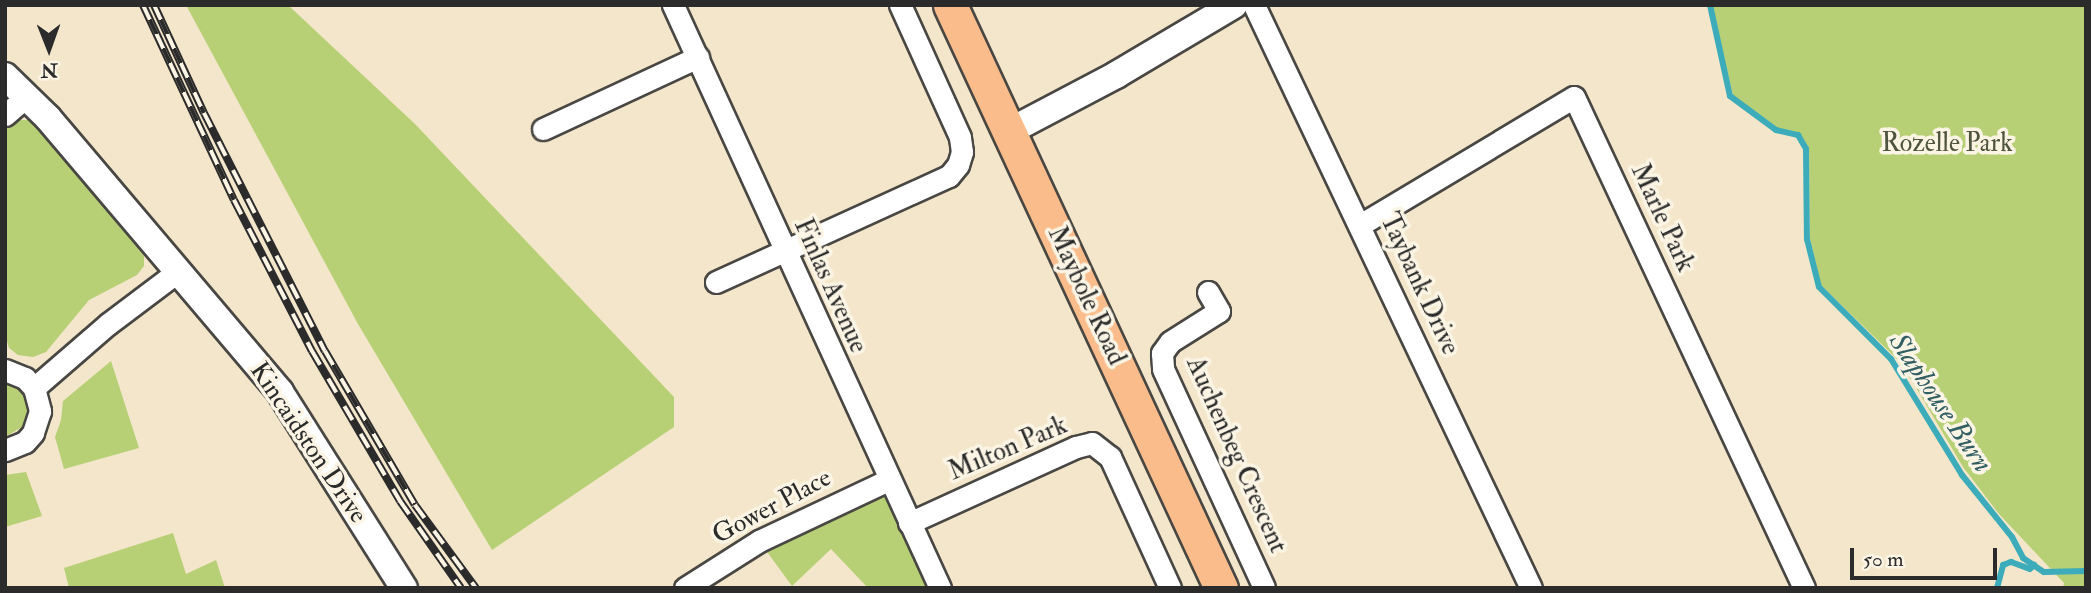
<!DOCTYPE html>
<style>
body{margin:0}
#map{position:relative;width:2091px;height:593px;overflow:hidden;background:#f3e6ca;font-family:"IM FELL Double Pica",serif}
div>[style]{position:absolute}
.green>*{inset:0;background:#b8d075}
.stream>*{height:6px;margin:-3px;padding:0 3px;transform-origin:3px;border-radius:3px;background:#3dacba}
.roads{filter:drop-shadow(2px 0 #494743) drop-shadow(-2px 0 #494743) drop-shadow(0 2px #494743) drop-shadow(0 -2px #494743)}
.minor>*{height:21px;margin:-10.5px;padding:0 10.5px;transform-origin:10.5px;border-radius:10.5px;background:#fff}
.tertiary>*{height:26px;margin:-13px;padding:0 13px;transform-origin:13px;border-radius:13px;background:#fff}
.primary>*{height:33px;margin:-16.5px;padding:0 16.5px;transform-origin:16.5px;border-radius:16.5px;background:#fabc8b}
.rail>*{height:8px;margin-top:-4px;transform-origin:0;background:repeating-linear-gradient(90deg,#fcf5e5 0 16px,#2b2b2b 0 32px);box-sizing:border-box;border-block:2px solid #2b2b2b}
span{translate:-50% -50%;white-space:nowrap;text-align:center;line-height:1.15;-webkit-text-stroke:7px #fcf5e5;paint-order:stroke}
.park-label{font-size:26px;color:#4e543e}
.street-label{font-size:26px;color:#2b2b2b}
.water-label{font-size:28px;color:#325f64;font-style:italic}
.frame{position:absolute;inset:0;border:7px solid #2b2b2b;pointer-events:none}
.north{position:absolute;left:14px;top:14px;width:70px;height:70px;-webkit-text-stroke:5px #fcf5e5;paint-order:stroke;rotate:179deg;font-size:19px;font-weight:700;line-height:28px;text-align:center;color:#2b2b2b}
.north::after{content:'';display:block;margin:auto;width:24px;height:32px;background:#2b2b2b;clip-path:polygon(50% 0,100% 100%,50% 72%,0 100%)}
.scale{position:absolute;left:1850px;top:548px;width:147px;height:32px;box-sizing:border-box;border:4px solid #2b2b2b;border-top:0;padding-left:9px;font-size:21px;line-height:24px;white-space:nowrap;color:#2b2b2b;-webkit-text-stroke:5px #fcf5e5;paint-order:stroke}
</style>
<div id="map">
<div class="green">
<div style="clip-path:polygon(186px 5px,288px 5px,415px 124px,674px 397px,674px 427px,492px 550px,358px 324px)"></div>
<div style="clip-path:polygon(1712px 5px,2086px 5px,2086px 588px,2063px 588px,2064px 583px,1999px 514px,1963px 467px,1902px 364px,1821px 285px,1810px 238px,1809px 149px,1799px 133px,1776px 129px,1733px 95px)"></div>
<div style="clip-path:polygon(18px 120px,28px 120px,42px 128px,144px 256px,144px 266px,137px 275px,89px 300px,46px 352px,33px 357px,18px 355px,9px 348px,5px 334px,5px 127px)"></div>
<div style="clip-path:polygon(111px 361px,139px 448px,64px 469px,55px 437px,61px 420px,63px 401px)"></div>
<div style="clip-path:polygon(5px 380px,23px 390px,29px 409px,22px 427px,5px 437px)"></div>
<div style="clip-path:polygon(26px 472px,42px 516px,5px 527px,5px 475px)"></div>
<div style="clip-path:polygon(888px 480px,940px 588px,868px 588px,831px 549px,792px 586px,759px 541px)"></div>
<div style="clip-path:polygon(173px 533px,186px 574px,216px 560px,225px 588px,69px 588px,64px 568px)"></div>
</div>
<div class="stream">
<div style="left:1710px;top:5px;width:93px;rotate:77.6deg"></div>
<div style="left:1730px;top:96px;width:57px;rotate:36.5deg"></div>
<div style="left:1776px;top:130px;width:23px;rotate:13deg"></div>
<div style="left:1798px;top:135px;width:16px;rotate:60deg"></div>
<div style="left:1806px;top:149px;width:90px;rotate:89.4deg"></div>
<div style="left:1807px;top:239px;width:49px;rotate:76deg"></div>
<div style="left:1819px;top:287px;width:102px;rotate:45deg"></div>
<div style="left:1891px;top:359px;width:136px;rotate:58.5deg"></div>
<div style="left:1962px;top:475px;width:80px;rotate:51.1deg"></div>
<div style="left:2012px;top:537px;width:24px;rotate:62deg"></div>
<div style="left:2023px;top:558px;width:25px;rotate:34deg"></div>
<div style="left:2044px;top:572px;width:42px;rotate:-1.4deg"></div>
<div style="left:1997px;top:588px;width:24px;rotate:-75deg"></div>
<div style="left:2003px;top:565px;width:9px;rotate:-21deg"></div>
<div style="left:2011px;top:562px;width:20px;rotate:20deg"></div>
<div style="left:2030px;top:569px;width:6px;rotate:-45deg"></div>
</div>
<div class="roads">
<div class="minor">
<div style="left:673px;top:5px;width:641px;rotate:65.39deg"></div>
<div style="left:1254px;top:5px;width:645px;rotate:64.59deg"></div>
<div style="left:5px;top:115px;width:29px;rotate:-41deg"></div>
<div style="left:543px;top:129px;width:171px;rotate:-24.9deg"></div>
<div style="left:1360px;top:225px;width:249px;rotate:-30.9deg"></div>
<div style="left:1574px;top:97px;width:542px;rotate:64.9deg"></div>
<div style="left:716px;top:282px;width:256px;rotate:-24.5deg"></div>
<div style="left:949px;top:176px;width:14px;rotate:-51deg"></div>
<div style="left:958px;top:165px;width:14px;rotate:-73deg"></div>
<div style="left:962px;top:152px;width:15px;rotate:-98deg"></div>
<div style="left:960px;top:137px;width:145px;rotate:-114.4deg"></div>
<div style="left:1208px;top:292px;width:22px;rotate:60deg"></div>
<div style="left:1219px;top:311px;width:58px;rotate:147.7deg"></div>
<div style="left:1170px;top:342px;width:14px;rotate:126deg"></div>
<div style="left:1162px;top:353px;width:16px;rotate:86deg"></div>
<div style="left:1163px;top:369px;width:241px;rotate:65.2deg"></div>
<div style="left:5px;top:370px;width:22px;rotate:22deg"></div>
<div style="left:25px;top:378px;width:13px;rotate:48deg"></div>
<div style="left:34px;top:388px;width:24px;rotate:75deg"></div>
<div style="left:40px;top:411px;width:23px;rotate:108deg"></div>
<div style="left:33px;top:433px;width:12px;rotate:132deg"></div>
<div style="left:25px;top:442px;width:22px;rotate:158deg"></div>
<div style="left:34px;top:388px;width:98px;rotate:-40.9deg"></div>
<div style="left:108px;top:324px;width:86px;rotate:-37deg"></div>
<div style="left:909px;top:523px;width:183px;rotate:-24.5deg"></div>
<div style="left:1076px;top:447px;width:16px;rotate:-14deg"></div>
<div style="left:1092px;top:443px;width:23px;rotate:38deg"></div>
<div style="left:1110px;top:457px;width:144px;rotate:65.4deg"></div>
<div style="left:685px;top:588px;width:88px;rotate:-32.4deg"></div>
<div style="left:759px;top:541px;width:143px;rotate:-25.3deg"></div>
</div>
<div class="tertiary">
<div style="left:5px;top:76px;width:60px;rotate:44.3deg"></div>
<div style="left:48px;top:118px;width:359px;rotate:49.7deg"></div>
<div style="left:280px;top:392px;width:232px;rotate:57.7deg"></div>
<div style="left:1010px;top:131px;width:120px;rotate:-27.8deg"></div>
<div style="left:1116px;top:75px;width:137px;rotate:-30.7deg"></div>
</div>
<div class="primary">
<div style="left:950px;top:5px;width:643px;rotate:65.07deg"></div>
</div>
</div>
<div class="rail">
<div style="left:143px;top:5px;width:215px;rotate:65deg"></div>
<div style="left:234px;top:200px;width:170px;rotate:62.7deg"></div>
<div style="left:312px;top:351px;width:174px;rotate:59.6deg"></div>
<div style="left:400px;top:501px;width:106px;rotate:55deg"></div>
<div style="left:154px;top:5px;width:119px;rotate:65.2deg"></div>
<div style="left:204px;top:113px;width:267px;rotate:63.1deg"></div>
<div style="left:325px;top:351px;width:178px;rotate:59.7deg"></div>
<div style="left:415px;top:505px;width:103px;rotate:53.7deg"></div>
</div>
<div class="park-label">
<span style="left:1947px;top:144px">Rozelle Park</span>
</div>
<div class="street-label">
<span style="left:1662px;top:218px;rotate:65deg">Marle Park</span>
<span style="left:1419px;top:284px;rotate:65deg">Taybank Drive</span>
<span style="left:830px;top:286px;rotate:66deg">Finlas Avenue</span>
<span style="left:1086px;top:296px;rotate:65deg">Maybole Road</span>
<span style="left:308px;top:443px;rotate:56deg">Kincaidston Drive</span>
<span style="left:1008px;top:449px;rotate:-23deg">Milton Park</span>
<span style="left:1236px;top:455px;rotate:66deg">Auchenbeg Crescent</span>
<span style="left:772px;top:507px;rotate:-28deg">Gower Place</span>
</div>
<div class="water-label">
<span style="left:1940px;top:403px;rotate:56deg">Slaphouse Burn</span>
</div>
<div class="frame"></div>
<div class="north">N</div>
<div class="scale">50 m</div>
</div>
